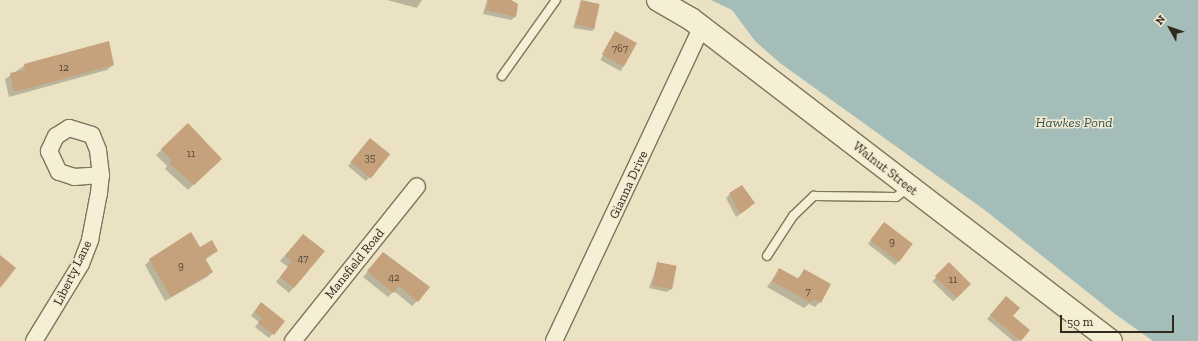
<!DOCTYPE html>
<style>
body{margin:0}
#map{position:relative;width:1198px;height:341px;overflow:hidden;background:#eae2c3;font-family:"Zilla Slab",serif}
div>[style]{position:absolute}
.water>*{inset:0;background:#a5bdb8}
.shadow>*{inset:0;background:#0003;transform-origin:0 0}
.building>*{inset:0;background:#c5a17c;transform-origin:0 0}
.roads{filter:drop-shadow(1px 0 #82735b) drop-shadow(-1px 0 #82735b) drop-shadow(0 1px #82735b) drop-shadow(0 -1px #82735b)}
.lane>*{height:8px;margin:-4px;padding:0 4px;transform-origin:4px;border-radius:4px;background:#f5efd5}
.street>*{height:16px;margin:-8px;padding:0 8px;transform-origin:8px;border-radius:8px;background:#f5efd5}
.secondary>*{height:22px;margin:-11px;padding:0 11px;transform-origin:11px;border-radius:11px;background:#f5efd5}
span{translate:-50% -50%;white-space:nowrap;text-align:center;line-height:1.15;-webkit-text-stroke:3px #f2ebd2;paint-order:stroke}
.number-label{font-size:11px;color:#584836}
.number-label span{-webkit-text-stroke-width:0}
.street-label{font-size:13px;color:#332a1e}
.water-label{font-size:14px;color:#2f5152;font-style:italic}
.north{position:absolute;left:1150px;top:8px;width:40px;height:40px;-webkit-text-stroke:3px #f2ebd2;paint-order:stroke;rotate:310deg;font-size:11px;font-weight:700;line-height:16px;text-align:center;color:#332a1e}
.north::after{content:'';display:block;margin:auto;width:14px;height:18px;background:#332a1e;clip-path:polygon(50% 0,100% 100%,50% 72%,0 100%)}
.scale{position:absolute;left:1060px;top:315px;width:114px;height:18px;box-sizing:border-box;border:2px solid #332a1e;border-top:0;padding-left:5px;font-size:12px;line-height:14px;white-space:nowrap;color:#332a1e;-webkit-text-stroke:3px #f2ebd2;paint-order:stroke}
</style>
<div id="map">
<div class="water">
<div style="clip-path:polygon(711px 0,1198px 0,1198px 341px,1153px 341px,1115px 314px,986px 211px,780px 63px,755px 41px,732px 10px)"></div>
</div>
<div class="shadow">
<div style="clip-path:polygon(387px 0,422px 0,417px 8px)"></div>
<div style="clip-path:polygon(487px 0,509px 0,515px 17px,511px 20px,483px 14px)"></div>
<div style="clip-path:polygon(581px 1px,595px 28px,592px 31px,573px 28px)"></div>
<div style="left:616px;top:32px;width:23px;height:32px;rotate:29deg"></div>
<div style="clip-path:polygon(108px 42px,113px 65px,107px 70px,9px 97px,5px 79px,25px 65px)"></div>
<div style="clip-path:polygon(188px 124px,221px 159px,188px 190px,165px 169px,167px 166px,156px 155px)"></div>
<div style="clip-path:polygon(367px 143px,388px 154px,366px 181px,348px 166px)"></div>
<div style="clip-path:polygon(730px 194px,750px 207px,736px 217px,726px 198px)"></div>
<div style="clip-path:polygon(881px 227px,898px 262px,895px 265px,868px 244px)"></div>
<div style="clip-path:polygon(303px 235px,294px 287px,289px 293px,276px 282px,288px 267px,280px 261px)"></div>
<div style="clip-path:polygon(217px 251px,205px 260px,212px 272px,207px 277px,165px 301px,145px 265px,150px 260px)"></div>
<div style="clip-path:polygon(378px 259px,417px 301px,412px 306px,394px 291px,388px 297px,363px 277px)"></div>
<div style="clip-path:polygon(658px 263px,671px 289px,667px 292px,649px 288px)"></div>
<div style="left:949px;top:264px;width:29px;height:24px;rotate:44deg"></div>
<div style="clip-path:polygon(780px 269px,797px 279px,805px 270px,820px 302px,815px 307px,809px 304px,804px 308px,767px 287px)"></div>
<div style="clip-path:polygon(1003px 301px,1011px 316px,1028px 330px,1019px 341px,1013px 341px,987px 319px)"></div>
<div style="clip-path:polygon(258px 307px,283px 321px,269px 338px,255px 327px,259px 322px,251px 316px)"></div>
</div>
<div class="building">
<div style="clip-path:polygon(489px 0,511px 0,518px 4px,516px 17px,486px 10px)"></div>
<div style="left:581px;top:0;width:19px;height:25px;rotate:12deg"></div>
<div style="left:615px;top:31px;width:25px;height:27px;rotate:29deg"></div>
<div style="clip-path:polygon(109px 41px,114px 65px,14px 92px,10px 73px,25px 70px,24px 64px)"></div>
<div style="clip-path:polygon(188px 123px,222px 159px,194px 185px,169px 163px,172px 161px,161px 149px)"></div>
<div style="left:370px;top:138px;width:26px;height:31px;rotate:39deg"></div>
<div style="clip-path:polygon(742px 185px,755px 203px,740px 214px,729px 193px)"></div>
<div style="left:884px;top:222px;width:36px;height:23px;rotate:37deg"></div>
<div style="clip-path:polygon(191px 232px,200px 247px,212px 240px,218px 251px,205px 258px,213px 272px,171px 297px,149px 259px)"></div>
<div style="clip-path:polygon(303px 234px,325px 251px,294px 288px,280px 277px,292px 261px,285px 256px)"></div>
<div style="clip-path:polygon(383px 252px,430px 287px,418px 302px,399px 286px,394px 293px,367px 271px)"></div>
<div style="clip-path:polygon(0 255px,16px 268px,0 288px)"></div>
<div style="left:657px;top:262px;width:20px;height:24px;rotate:11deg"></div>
<div style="left:949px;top:262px;width:31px;height:20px;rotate:45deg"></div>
<div style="clip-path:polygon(779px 268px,799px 279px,804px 269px,831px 284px,821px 303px,813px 299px,811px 303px,772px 281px)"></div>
<div style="clip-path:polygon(1006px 296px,1020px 308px,1013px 316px,1030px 330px,1021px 341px,990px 315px)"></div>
<div style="clip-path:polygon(261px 302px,285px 321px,274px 335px,258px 323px,262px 318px,254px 312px)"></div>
</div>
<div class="roads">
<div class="lane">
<div style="left:502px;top:76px;width:93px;rotate:-54.6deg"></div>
<div style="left:767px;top:256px;width:48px;rotate:-57deg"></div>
<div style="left:793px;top:216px;width:29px;rotate:-44deg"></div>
<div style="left:814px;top:196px;width:82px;rotate:0.7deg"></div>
<div style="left:896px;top:197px;width:15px;rotate:-37deg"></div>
</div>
<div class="street">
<div style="left:34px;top:341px;width:90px;rotate:-58.6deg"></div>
<div style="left:81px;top:264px;width:26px;rotate:-69deg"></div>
<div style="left:90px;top:240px;width:48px;rotate:-79.2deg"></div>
<div style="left:99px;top:193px;width:18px;rotate:-84deg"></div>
<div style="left:101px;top:175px;width:25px;rotate:-97deg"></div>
<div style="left:98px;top:150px;width:16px;rotate:-112deg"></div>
<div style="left:92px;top:135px;width:24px;rotate:-163deg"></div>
<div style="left:69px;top:128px;width:15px;rotate:148deg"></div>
<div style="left:56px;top:136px;width:17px;rotate:115deg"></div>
<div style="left:49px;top:151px;width:23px;rotate:65deg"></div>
<div style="left:59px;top:172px;width:16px;rotate:18deg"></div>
<div style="left:74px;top:177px;width:27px;rotate:-4deg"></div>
<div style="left:293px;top:341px;width:198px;rotate:-51.3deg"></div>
<div style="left:554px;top:341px;width:347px;rotate:-64.8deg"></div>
</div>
<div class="secondary">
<div style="left:658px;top:0;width:38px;rotate:30deg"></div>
<div style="left:691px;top:19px;width:529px;rotate:37.48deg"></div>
</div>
</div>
<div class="number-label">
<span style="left:620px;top:49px">767</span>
<span style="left:64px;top:68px">12</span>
<span style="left:191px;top:154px">11</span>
<span style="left:370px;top:158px">35</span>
<span style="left:892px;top:242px">9</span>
<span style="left:303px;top:259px">47</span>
<span style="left:181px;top:266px">9</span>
<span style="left:394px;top:278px">42</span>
<span style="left:953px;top:280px">11</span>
<span style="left:808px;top:292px">7</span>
</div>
<div class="street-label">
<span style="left:885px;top:169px;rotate:38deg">Walnut Street</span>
<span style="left:629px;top:185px;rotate:-65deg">Gianna Drive</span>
<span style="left:355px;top:264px;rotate:-51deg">Mansfield Road</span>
<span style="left:73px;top:273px;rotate:-64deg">Liberty Lane</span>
</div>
<div class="water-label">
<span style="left:1074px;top:123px">Hawkes Pond</span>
</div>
<div class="north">N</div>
<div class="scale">50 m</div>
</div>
